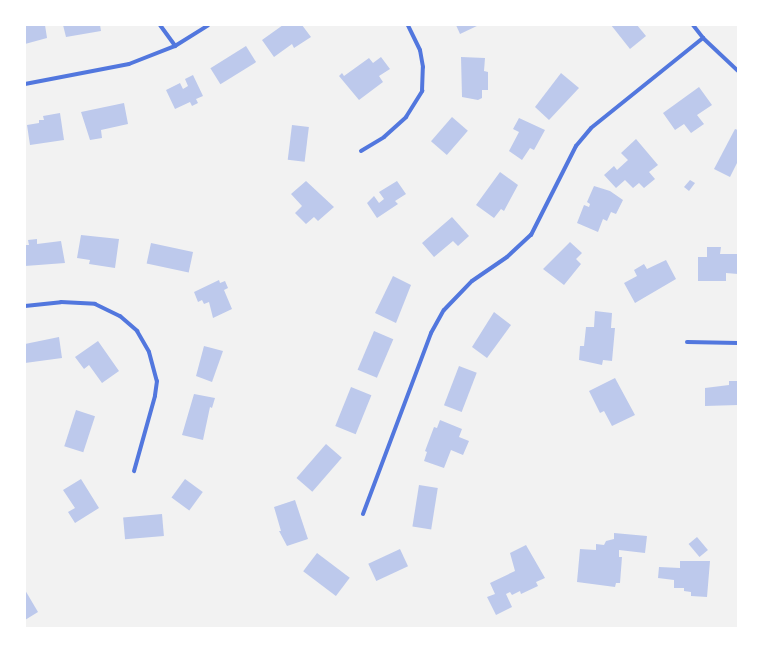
<!DOCTYPE html>
<style>
body{margin:0}
#map{position:relative;width:763px;height:653px;overflow:hidden;background:#f2f2f2;font-family:"Fira Sans Condensed",sans-serif}
div>[style]{position:absolute}
.building>*{inset:0;background:#bdc9ec;transform-origin:0 0}
.minor>*{height:4px;margin:-2px;padding:0 2px;transform-origin:2px;border-radius:2px;background:#5277de}
span{translate:-50% -50%;white-space:nowrap;text-align:center;line-height:1.15;-webkit-text-stroke:3px #fff;paint-order:stroke}
.frame{position:absolute;inset:0;border:26px solid #fff;pointer-events:none}
</style>
<div id="map">
<div class="building">
<div style="clip-path:polygon(25px 25px,45px 25px,47px 38px,25px 44px)"></div>
<div style="clip-path:polygon(63px 25px,100px 25px,101px 31px,66px 37px)"></div>
<div style="clip-path:polygon(283px 25px,302px 25px,311px 37px,294px 48px,292px 44px,274px 57px,262px 40px)"></div>
<div style="clip-path:polygon(456px 25px,479px 25px,460px 34px)"></div>
<div style="clip-path:polygon(611px 25px,637px 25px,646px 36px,630px 49px)"></div>
<div style="left:246px;top:46px;width:19px;height:42px;rotate:58deg"></div>
<div style="clip-path:polygon(381px 57px,390px 69px,379px 76px,383px 82px,359px 100px,339px 76px,342px 73px,344px 76px,369px 58px,373px 63px)"></div>
<div style="clip-path:polygon(461px 57px,485px 58px,484px 71px,488px 72px,488px 90px,482px 90px,482px 98px,478px 100px,462px 97px)"></div>
<div style="clip-path:polygon(561px 73px,579px 88px,549px 120px,535px 107px)"></div>
<div style="clip-path:polygon(193px 75px,203px 96px,196px 99px,198px 103px,192px 106px,190px 102px,175px 109px,166px 90px,180px 83px,183px 89px,188px 86px,185px 79px)"></div>
<div style="clip-path:polygon(699px 87px,712px 105px,697px 115px,704px 124px,691px 133px,684px 124px,675px 130px,663px 113px)"></div>
<div style="clip-path:polygon(124px 103px,128px 124px,101px 130px,102px 138px,90px 140px,81px 112px)"></div>
<div style="clip-path:polygon(60px 113px,64px 140px,30px 145px,27px 125px,39px 123px,39px 120px,44px 120px,43px 116px)"></div>
<div style="left:452px;top:117px;width:21px;height:32px;rotate:41deg"></div>
<div style="clip-path:polygon(519px 118px,545px 130px,534px 150px,530px 148px,522px 160px,509px 151px,519px 132px,513px 129px)"></div>
<div style="left:292px;top:125px;width:17px;height:35px;rotate:7deg"></div>
<div style="clip-path:polygon(735px 129px,738px 130px,738px 161px,730px 177px,714px 169px)"></div>
<div style="clip-path:polygon(636px 139px,658px 165px,649px 172px,655px 179px,644px 188px,639px 183px,633px 188px,625px 180px,616px 188px,604px 175px,614px 166px,617px 170px,628px 160px,621px 153px)"></div>
<div style="clip-path:polygon(500px 172px,518px 185px,504px 211px,501px 209px,494px 218px,476px 205px)"></div>
<div style="clip-path:polygon(690px 180px,695px 183px,689px 191px,684px 187px)"></div>
<div style="clip-path:polygon(306px 181px,334px 207px,318px 221px,314px 217px,306px 224px,295px 213px,302px 206px,291px 194px)"></div>
<div style="clip-path:polygon(397px 181px,406px 194px,395px 201px,398px 204px,377px 218px,367px 203px,374px 196px,379px 203px,384px 199px,379px 192px)"></div>
<div style="clip-path:polygon(594px 186px,610px 191px,623px 200px,616px 214px,611px 212px,607px 221px,603px 219px,598px 232px,577px 223px,584px 205px,589px 207px,590px 204px,587px 202px)"></div>
<div style="clip-path:polygon(452px 217px,469px 236px,458px 246px,453px 241px,434px 257px,422px 243px)"></div>
<div style="clip-path:polygon(81px 235px,119px 239px,115px 268px,89px 264px,90px 260px,77px 258px)"></div>
<div style="clip-path:polygon(37px 239px,37px 244px,61px 241px,65px 263px,25px 266px,25px 245px,29px 245px,28px 240px)"></div>
<div style="clip-path:polygon(570px 242px,582px 253px,576px 259px,581px 264px,564px 285px,543px 269px)"></div>
<div style="left:151px;top:243px;width:43px;height:21px;rotate:12deg"></div>
<div style="clip-path:polygon(707px 247px,721px 247px,720px 254px,738px 254px,738px 274px,726px 273px,726px 281px,698px 281px,698px 257px,707px 257px)"></div>
<div style="clip-path:polygon(666px 260px,676px 279px,635px 303px,624px 283px,637px 276px,634px 270px,644px 264px,647px 269px)"></div>
<div style="clip-path:polygon(393px 276px,411px 285px,396px 323px,375px 313px)"></div>
<div style="clip-path:polygon(219px 280px,220px 283px,225px 281px,228px 288px,224px 290px,232px 309px,213px 318px,209px 302px,204px 304px,202px 300px,198px 302px,194px 292px)"></div>
<div style="clip-path:polygon(595px 311px,612px 313px,611px 328px,615px 328px,612px 361px,603px 360px,602px 365px,579px 360px,580px 346px,584px 346px,586px 327px,594px 327px)"></div>
<div style="clip-path:polygon(494px 312px,511px 325px,487px 358px,472px 347px)"></div>
<div style="left:374px;top:331px;width:21px;height:42px;rotate:23deg"></div>
<div style="clip-path:polygon(59px 337px,62px 358px,25px 363px,25px 344px)"></div>
<div style="clip-path:polygon(98px 341px,119px 371px,102px 383px,89px 365px,84px 369px,75px 357px)"></div>
<div style="clip-path:polygon(204px 346px,223px 351px,212px 382px,196px 376px)"></div>
<div style="left:459px;top:366px;width:19px;height:42px;rotate:21deg"></div>
<div style="clip-path:polygon(615px 378px,635px 415px,612px 426px,604px 411px,600px 413px,589px 391px)"></div>
<div style="clip-path:polygon(729px 381px,738px 381px,738px 405px,705px 406px,705px 388px,729px 385px)"></div>
<div style="left:351px;top:387px;width:22px;height:42px;rotate:22deg"></div>
<div style="clip-path:polygon(194px 394px,215px 398px,212px 408px,210px 407px,203px 440px,182px 435px)"></div>
<div style="left:76px;top:410px;width:20px;height:38px;rotate:18deg"></div>
<div style="clip-path:polygon(440px 420px,462px 429px,459px 437px,469px 441px,463px 455px,451px 450px,444px 468px,424px 461px,427px 452px,425px 451px,434px 427px,437px 428px)"></div>
<div style="left:326px;top:444px;width:21px;height:45px;rotate:41deg"></div>
<div style="clip-path:polygon(81px 479px,99px 508px,75px 523px,68px 512px,75px 508px,63px 490px)"></div>
<div style="left:185px;top:479px;width:22px;height:23px;rotate:36deg"></div>
<div style="left:419px;top:485px;width:19px;height:42px;rotate:9deg"></div>
<div style="clip-path:polygon(295px 500px,308px 539px,287px 546px,279px 531px,281px 531px,274px 507px)"></div>
<div style="left:162px;top:514px;width:22px;height:39px;rotate:85deg"></div>
<div style="clip-path:polygon(614px 533px,647px 536px,645px 553px,619px 550px,619px 557px,622px 557px,620px 583px,616px 583px,615px 587px,577px 582px,580px 549px,596px 550px,596px 544px,604px 545px,606px 541px,614px 539px)"></div>
<div style="left:697px;top:537px;width:17px;height:11px;rotate:50deg"></div>
<div style="clip-path:polygon(526px 545px,545px 578px,536px 582px,538px 586px,521px 594px,520px 591px,512px 595px,510px 592px,506px 594px,512px 607px,496px 615px,487px 597px,495px 594px,490px 583px,515px 571px,510px 553px)"></div>
<div style="left:400px;top:549px;width:19px;height:35px;rotate:65deg"></div>
<div style="left:317px;top:553px;width:41px;height:23px;rotate:37deg"></div>
<div style="clip-path:polygon(680px 561px,710px 561px,707px 597px,691px 596px,691px 592px,684px 591px,684px 588px,674px 588px,674px 580px,658px 578px,659px 567px,680px 568px)"></div>
<div style="clip-path:polygon(25px 590px,38px 612px,25px 620px)"></div>
</div>
<div class="minor">
<div style="left:160px;top:25px;width:26px;rotate:54deg"></div>
<div style="left:693px;top:25px;width:16px;rotate:52deg"></div>
<div style="left:703px;top:38px;width:48px;rotate:43.3deg"></div>
<div style="left:25px;top:84px;width:106px;rotate:-10.9deg"></div>
<div style="left:129px;top:64px;width:49px;rotate:-21.4deg"></div>
<div style="left:175px;top:46px;width:39px;rotate:-32deg"></div>
<div style="left:361px;top:151px;width:27px;rotate:-31deg"></div>
<div style="left:384px;top:137px;width:30px;rotate:-42deg"></div>
<div style="left:406px;top:117px;width:31px;rotate:-58deg"></div>
<div style="left:422px;top:91px;width:24px;rotate:-88deg"></div>
<div style="left:423px;top:67px;width:17px;rotate:-100deg"></div>
<div style="left:420px;top:50px;width:28px;rotate:-116deg"></div>
<div style="left:25px;top:306px;width:36px;rotate:-6deg"></div>
<div style="left:61px;top:302px;width:34px;rotate:3deg"></div>
<div style="left:95px;top:304px;width:28px;rotate:26deg"></div>
<div style="left:120px;top:316px;width:23px;rotate:41deg"></div>
<div style="left:137px;top:331px;width:24px;rotate:60deg"></div>
<div style="left:149px;top:352px;width:30px;rotate:75deg"></div>
<div style="left:157px;top:381px;width:15px;rotate:98deg"></div>
<div style="left:155px;top:396px;width:78px;rotate:105.6deg"></div>
<div style="left:687px;top:342px;width:51px;rotate:1.1deg"></div>
<div style="left:363px;top:514px;width:193px;rotate:-69.4deg"></div>
<div style="left:431px;top:333px;width:26px;rotate:-61deg"></div>
<div style="left:444px;top:310px;width:40px;rotate:-46deg"></div>
<div style="left:472px;top:281px;width:42px;rotate:-34.4deg"></div>
<div style="left:507px;top:257px;width:33px;rotate:-43deg"></div>
<div style="left:531px;top:235px;width:100px;rotate:-63.2deg"></div>
<div style="left:576px;top:146px;width:23px;rotate:-50deg"></div>
<div style="left:591px;top:128px;width:144px;rotate:-38.8deg"></div>
</div>
<div class="frame"></div>
</div>
